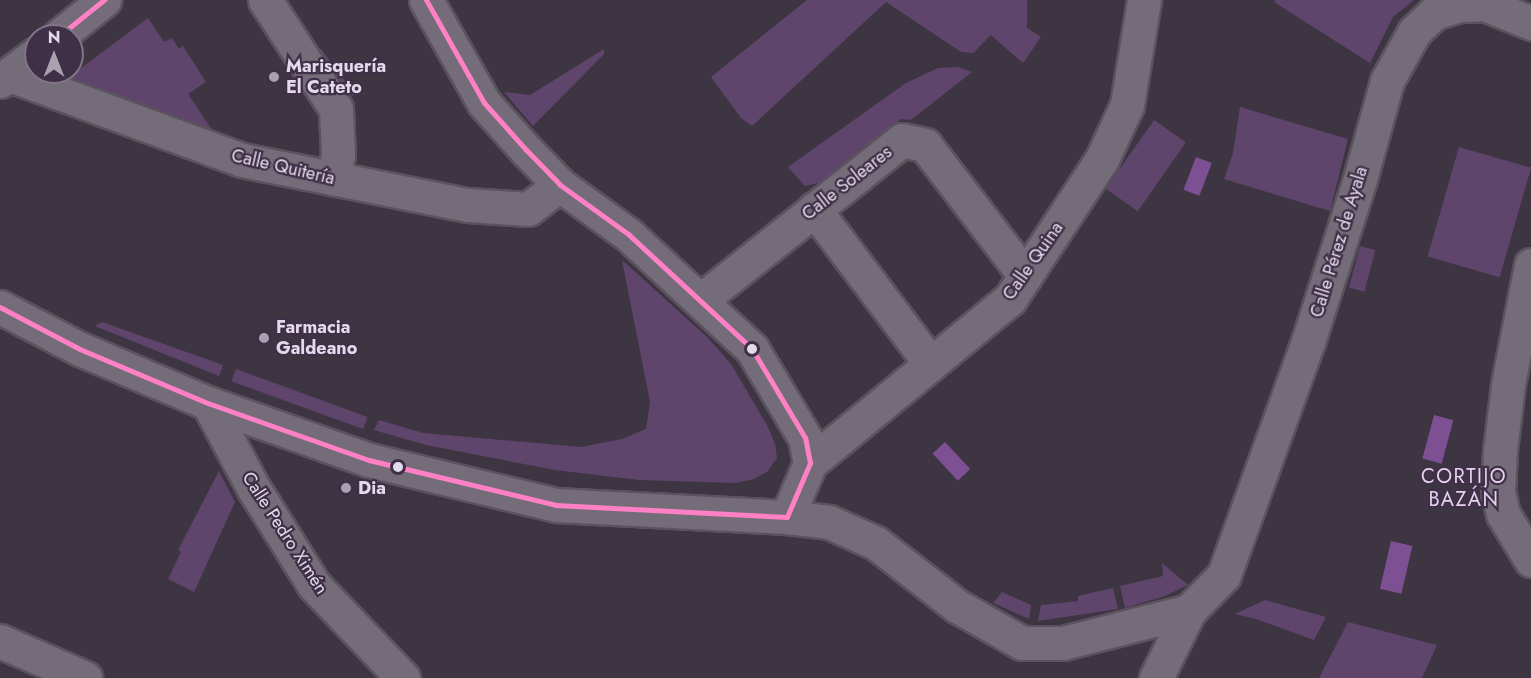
<!DOCTYPE html>
<meta charset="utf-8">
<style>
body{margin:0}
#map{position:relative;width:1531px;height:678px;overflow:hidden;background:#3e3542;font-family:Jost,sans-serif}
div>[style]{position:absolute}
.green>*{inset:0;background:#5f456c;transform-origin:0 0}
.water>*{inset:0;background:#7d4f93;transform-origin:0 0}
.roads{filter:drop-shadow(2px 0 #5a535e) drop-shadow(-2px 0 #5a535e) drop-shadow(0 2px #5a535e) drop-shadow(0 -2px #5a535e)}
.minor>*{height:33px;margin:-16.5px;padding:0 16.5px;transform-origin:16.5px;border-radius:16.5px;background:#746c78}
.bus-1>*{height:4.5px;margin:-2.25px;padding:0 2.25px;transform-origin:2.25px;border-radius:2.25px;background:#ff80c5}
.dots>*{width:16px;height:16px;translate:-50% -50%;box-sizing:border-box;border:3px solid #3f3047;border-radius:50%}
span{translate:-50% -50%;white-space:nowrap;text-align:center;line-height:1.15;-webkit-text-stroke:4.5px #3f3047;paint-order:stroke}
.poi-label{font-size:18px;color:#e4dbea;font-weight:700}
.left{translate:0 -50%;text-align:left}
.street-label{font-size:18px;color:#e4dbea}
.neighbourhood-label{font-size:20px;color:#e4d2ef;letter-spacing:1.5px}
.north{position:absolute;left:24px;top:24px;width:60px;height:60px;box-sizing:border-box;background:#3f3047;border:2px solid #817488;border-radius:50%;rotate:0deg;font-size:16px;font-weight:700;line-height:24px;text-align:center;color:#e4dbea}
.north::after{content:'';display:block;margin:auto;width:21px;height:27px;background:#aaa1af;clip-path:polygon(50% 0,100% 100%,50% 72%,0 100%)}
</style>
<div id="map">
<div class="green">
<div style="clip-path:polygon(807px 0,1027px 0,1027px 28px,1041px 37px,1023px 63px,991px 35px,973px 53px,961px 52px,886px 2px,752px 126px,741px 118px,711px 77px)"></div>
<div style="clip-path:polygon(1276px 0,1414px 0,1393px 17px,1370px 63px,1274px 2px)"></div>
<div style="clip-path:polygon(148px 18px,164px 42px,172px 38px,179px 49px,183px 46px,206px 82px,188px 94px,220px 142px,65px 80px)"></div>
<div style="clip-path:polygon(321px 49px,355px 94px,341px 103px,310px 56px)"></div>
<div style="clip-path:polygon(604px 49px,604px 54px,533px 126px,504px 92px,530px 95px)"></div>
<div style="clip-path:polygon(958px 67px,972px 72px,911px 120px,901px 119px,822px 182px,805px 186px,788px 167px,906px 83px,938px 68px)"></div>
<div style="clip-path:polygon(1240px 107px,1348px 139px,1330px 211px,1224px 179px,1233px 153px)"></div>
<div style="left:1154px;top:120px;width:39px;height:84px;rotate:35deg"></div>
<div style="left:1459px;top:147px;width:75px;height:114px;rotate:16deg"></div>
<div style="left:1360px;top:246px;width:16px;height:43px;rotate:15deg"></div>
<div style="clip-path:polygon(622px 260px,707px 337px,731px 364px,767px 425px,775px 444px,777px 458px,767px 472px,754px 479px,735px 483px,639px 480px,555px 470px,426px 445px,374px 430px,379px 420px,423px 433px,581px 447px,622px 439px,646px 429px,650px 402px)"></div>
<div style="clip-path:polygon(102px 322px,223px 365px,219px 376px,95px 326px)"></div>
<div style="left:236px;top:369px;width:140px;height:13px;rotate:20deg"></div>
<div style="clip-path:polygon(219px 471px,235px 502px,194px 592px,168px 579px,181px 552px,178px 550px)"></div>
<div style="clip-path:polygon(1162px 563px,1188px 585px,1165px 596px,1125px 608px,1120px 586px,1163px 576px)"></div>
<div style="clip-path:polygon(1113px 588px,1118px 609px,1038px 621px,1041px 605px,1078px 601px,1078px 596px)"></div>
<div style="clip-path:polygon(1002px 592px,1031px 605px,1029px 619px,993px 603px)"></div>
<div style="clip-path:polygon(1265px 600px,1326px 617px,1314px 640px,1256px 619px,1235px 614px)"></div>
<div style="clip-path:polygon(1348px 622px,1437px 645px,1422px 678px,1319px 678px)"></div>
</div>
<div class="water">
<div style="left:1196px;top:157px;width:17px;height:35px;rotate:21deg"></div>
<div style="left:1434px;top:415px;width:20px;height:45px;rotate:15deg"></div>
<div style="left:945px;top:442px;width:37px;height:17px;rotate:47deg"></div>
<div style="left:1391px;top:541px;width:22px;height:49px;rotate:13deg"></div>
</div>
<div class="roads">
<div class="minor">
<div style="left:265px;top:0;width:130px;rotate:56.9deg"></div>
<div style="left:336px;top:109px;width:46px;rotate:87.5deg"></div>
<div style="left:338px;top:155px;width:24px;rotate:102deg"></div>
<div style="left:426px;top:0;width:118px;rotate:60.6deg"></div>
<div style="left:484px;top:103px;width:63px;rotate:48.2deg"></div>
<div style="left:526px;top:150px;width:49px;rotate:45.8deg"></div>
<div style="left:560px;top:185px;width:85px;rotate:35.9deg"></div>
<div style="left:629px;top:235px;width:168px;rotate:42.8deg"></div>
<div style="left:752px;top:349px;width:104px;rotate:59.2deg"></div>
<div style="left:805px;top:438px;width:25px;rotate:79deg"></div>
<div style="left:59px;top:36px;width:58px;rotate:-38.7deg"></div>
<div style="left:10px;top:75px;width:247px;rotate:20.1deg"></div>
<div style="left:242px;top:160px;width:230px;rotate:11.3deg"></div>
<div style="left:468px;top:205px;width:60px;rotate:3.8deg"></div>
<div style="left:528px;top:209px;width:40px;rotate:-37deg"></div>
<div style="left:0;top:81px;width:45px;rotate:-36.9deg"></div>
<div style="left:814px;top:209px;width:194px;rotate:53deg"></div>
<div style="left:1531px;top:265px;width:122px;rotate:100.9deg"></div>
<div style="left:1508px;top:385px;width:65px;rotate:97deg"></div>
<div style="left:1500px;top:450px;width:42px;rotate:92.7deg"></div>
<div style="left:1498px;top:492px;width:23px;rotate:77deg"></div>
<div style="left:1503px;top:514px;width:54px;rotate:58.7deg"></div>
<div style="left:701px;top:300px;width:257px;rotate:-38.5deg"></div>
<div style="left:902px;top:140px;width:24px;rotate:12deg"></div>
<div style="left:925px;top:145px;width:165px;rotate:52.6deg"></div>
<div style="left:0;top:307px;width:90px;rotate:27.7deg"></div>
<div style="left:80px;top:349px;width:139px;rotate:22.9deg"></div>
<div style="left:208px;top:403px;width:171px;rotate:19.5deg"></div>
<div style="left:369px;top:460px;width:192px;rotate:13.5deg"></div>
<div style="left:556px;top:505px;width:231px;rotate:3deg"></div>
<div style="left:787px;top:517px;width:42px;rotate:6.8deg"></div>
<div style="left:829px;top:522px;width:51px;rotate:24.1deg"></div>
<div style="left:876px;top:543px;width:103px;rotate:37.9deg"></div>
<div style="left:957px;top:606px;width:75px;rotate:29.6deg"></div>
<div style="left:1022px;top:643px;width:41px"></div>
<div style="left:1063px;top:643px;width:130px;rotate:-14.3deg"></div>
<div style="left:1189px;top:611px;width:50px;rotate:-45.8deg"></div>
<div style="left:1224px;top:575px;width:248px;rotate:-70.2deg"></div>
<div style="left:1308px;top:342px;width:171px;rotate:-72.3deg"></div>
<div style="left:1360px;top:179px;width:102px;rotate:-74.6deg"></div>
<div style="left:1387px;top:81px;width:56px;rotate:-61.1deg"></div>
<div style="left:1414px;top:32px;width:28px;rotate:-44deg"></div>
<div style="left:1434px;top:13px;width:28px;rotate:-17deg"></div>
<div style="left:1461px;top:5px;width:23px;rotate:-2deg"></div>
<div style="left:1484px;top:4px;width:51px;rotate:22deg"></div>
<div style="left:208px;top:403px;width:98px;rotate:61.9deg"></div>
<div style="left:254px;top:489px;width:113px;rotate:58deg"></div>
<div style="left:314px;top:585px;width:129px;rotate:46.3deg"></div>
<div style="left:787px;top:517px;width:59px;rotate:-66.9deg"></div>
<div style="left:810px;top:463px;width:259px;rotate:-39.4deg"></div>
<div style="left:1010px;top:299px;width:168px;rotate:-56.7deg"></div>
<div style="left:1102px;top:159px;width:60px;rotate:-65.2deg"></div>
<div style="left:1127px;top:105px;width:106px;rotate:-80.8deg"></div>
<div style="left:0;top:641px;width:93px;rotate:23.5deg"></div>
<div style="left:1156px;top:678px;width:75px;rotate:-63.8deg"></div>
</div>
</div>
<div class="bus-1">
<div style="left:59px;top:36px;width:58px;rotate:-38.7deg"></div>
<div style="left:0;top:307px;width:90px;rotate:27.7deg"></div>
<div style="left:80px;top:349px;width:139px;rotate:22.9deg"></div>
<div style="left:208px;top:403px;width:171px;rotate:19.5deg"></div>
<div style="left:369px;top:460px;width:192px;rotate:13.5deg"></div>
<div style="left:556px;top:505px;width:231px;rotate:3deg"></div>
<div style="left:787px;top:517px;width:59px;rotate:-66.9deg"></div>
<div style="left:810px;top:463px;width:25px;rotate:-101deg"></div>
<div style="left:805px;top:438px;width:104px;rotate:-120.8deg"></div>
<div style="left:752px;top:349px;width:168px;rotate:-137.2deg"></div>
<div style="left:629px;top:235px;width:85px;rotate:-144.1deg"></div>
<div style="left:560px;top:185px;width:49px;rotate:-134.2deg"></div>
<div style="left:526px;top:150px;width:63px;rotate:-131.8deg"></div>
<div style="left:484px;top:103px;width:118px;rotate:-119.4deg"></div>
</div>
<div class="dots">
<div style="left:274px;top:77px;background:#aaa1af"></div>
<div style="left:264px;top:338px;background:#aaa1af"></div>
<div style="left:752px;top:349px;background:#e4dbea"></div>
<div style="left:398px;top:467px;background:#e4dbea"></div>
<div style="left:346px;top:488px;background:#aaa1af"></div>
</div>
<div class="poi-label">
<span class="left" style="left:286px;top:77px">Marisquería<br>El Cateto</span>
<span class="left" style="left:276px;top:338px">Farmacia<br>Galdeano</span>
<span class="left" style="left:358px;top:488px">Dia</span>
</div>
<div class="street-label">
<span style="left:283px;top:167px;rotate:13deg">Calle Quitería</span>
<span style="left:847px;top:183px;rotate:-38deg">Calle Soleares</span>
<span style="left:1339px;top:242px;rotate:-73deg">Calle Pérez de Ayala</span>
<span style="left:1033px;top:261px;rotate:-55deg">Calle Quina</span>
<span style="left:285px;top:533px;rotate:57deg">Calle Pedro Ximén</span>
</div>
<div class="neighbourhood-label">
<span style="left:1464px;top:488px">CORTIJO<br>BAZÁN</span>
</div>
<div class="north">N</div>
</div>
